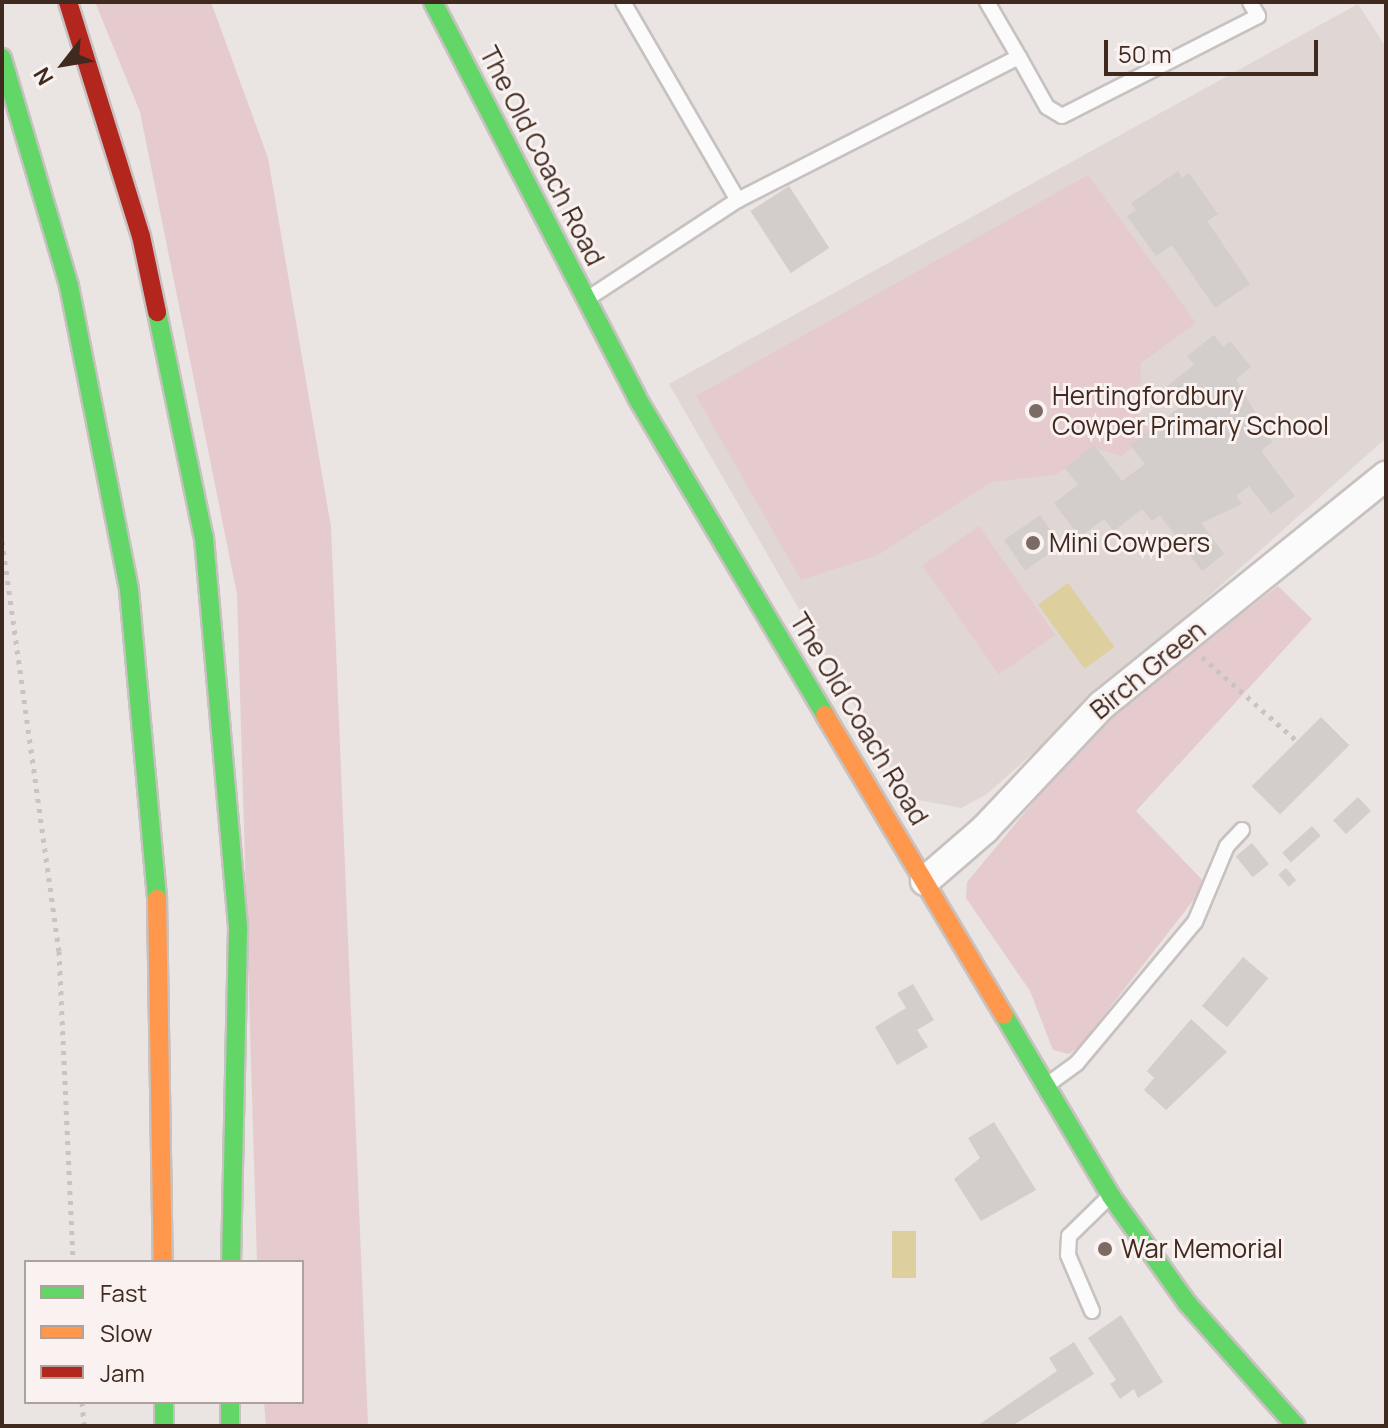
<!DOCTYPE html>
<style>
body{margin:0}
#map{position:relative;width:1388px;height:1428px;overflow:hidden;background:#eae4e3;font-family:Manrope,sans-serif}
div>[style]{position:absolute}
.built>*{inset:0;background:#e0d6d3}
.green>*{inset:0;background:#e5cbcd;transform-origin:0 0}
.water>*{inset:0;background:#decf9e;transform-origin:0 0}
.building>*{inset:0;background:#d3cdcb;transform-origin:0 0}
.path>*{height:5px;margin-top:-2.5px;transform-origin:0;background:repeating-linear-gradient(90deg,#cac3c0 0 4px,transparent 0 10px)}
.roads{filter:drop-shadow(2px 0 #c7c2c0) drop-shadow(-2px 0 #c7c2c0) drop-shadow(0 2px #c7c2c0) drop-shadow(0 -2px #c7c2c0)}
.lane>*{height:14px;margin:-7px;padding:0 7px;transform-origin:7px;border-radius:7px;background:#fcfbfb}
.street>*{height:28px;margin:-14px;padding:0 14px;transform-origin:14px;border-radius:14px;background:#fcfbfb}
.fast>*{height:18px;margin:-9px;padding:0 9px;transform-origin:9px;border-radius:9px;background:#63d668}
.slow>*{height:18px;margin:-9px;padding:0 9px;transform-origin:9px;border-radius:9px;background:#ff974d}
.jam>*{height:18px;margin:-9px;padding:0 9px;transform-origin:9px;border-radius:9px;background:#b3261e}
.dots>*{width:22px;height:22px;translate:-50% -50%;box-sizing:border-box;border:4px solid #f9f2f1;border-radius:50%}
span{translate:-50% -50%;white-space:nowrap;text-align:center;line-height:1.15;-webkit-text-stroke:6px #f9f2f1;paint-order:stroke}
.street-label{font-size:26px;color:#402a1f}
.poi-label{font-size:26px;color:#402a1f}
.left{translate:0 -50%;text-align:left}
.frame{position:absolute;inset:0;border:4px solid #402a1f;pointer-events:none}
.legend{position:absolute;left:24px;top:1260px;width:280px;height:144px;box-sizing:border-box;background:#f9f2f1;border:2px solid #afa29d;margin:0;padding:10px 14px;list-style:none;font-size:24px;color:#402a1f}
.legend li{display:flex;align-items:center;gap:16px;height:40px}
.legend b{width:40px;border:2px solid #afa29d}
.north{position:absolute;left:24px;top:24px;width:80px;height:80px;-webkit-text-stroke:6px #f9f2f1;paint-order:stroke;rotate:239deg;font-size:22px;font-weight:700;line-height:32px;text-align:center;color:#402a1f}
.north::after{content:'';display:block;margin:auto;width:28px;height:36px;background:#402a1f;clip-path:polygon(50% 0,100% 100%,50% 72%,0 100%)}
.scale{position:absolute;left:1104px;top:40px;width:214px;height:36px;box-sizing:border-box;border:4px solid #402a1f;border-top:0;padding-left:10px;font-size:24px;line-height:28px;white-space:nowrap;color:#402a1f;-webkit-text-stroke:6px #f9f2f1;paint-order:stroke}
</style>
<div id="map">
<div class="built">
<div style="clip-path:polygon(1358px 4px,1386px 47px,1386px 438px,987px 794px,961px 808px,908px 798px,669px 384px)"></div>
</div>
<div class="green">
<div style="clip-path:polygon(95px 2px,211px 2px,268px 158px,331px 527px,368px 1426px,266px 1426px,264px 1402px,302px 1402px,302px 1262px,257px 1262px,237px 594px,140px 112px)"></div>
<div style="clip-path:polygon(1088px 175px,1196px 323px,1140px 364px,1141px 381px,1127px 399px,1151px 433px,1121px 456px,1096px 448px,1055px 475px,991px 482px,878px 555px,801px 580px,696px 396px)"></div>
<div style="left:979px;top:526px;width:133px;height:69px;rotate:55deg"></div>
<div style="clip-path:polygon(1278px 586px,1312px 619px,1136px 811px,1206px 884px,1080px 1046px,1069px 1054px,1053px 1050px,1030px 991px,966px 898px,967px 882px,1100px 722px)"></div>
</div>
<div class="water">
<div style="left:1068px;top:583px;width:79px;height:37px;rotate:54deg"></div>
<div style="left:892px;top:1231px;width:24px;height:47px"></div>
</div>
<div class="building">
<div style="clip-path:polygon(1178px 171px,1182px 178px,1189px 173px,1218px 214px,1207px 221px,1250px 284px,1215px 308px,1172px 245px,1156px 256px,1127px 216px,1136px 210px,1131px 203px)"></div>
<div style="left:789px;top:186px;width:74px;height:46px;rotate:57deg"></div>
<div style="clip-path:polygon(1214px 335px,1223px 347px,1230px 341px,1251px 367px,1236px 379px,1272px 442px,1261px 451px,1295px 496px,1271px 514px,1249px 486px,1236px 496px,1242px 504px,1201px 523px,1224px 554px,1202px 571px,1160px 515px,1152px 521px,1142px 509px,1114px 531px,1104px 519px,1080px 537px,1054px 503px,1078px 485px,1065px 468px,1094px 445px,1122px 481px,1145px 464px,1130px 445px,1180px 407px,1165px 388px,1194px 365px,1187px 356px)"></div>
<div style="left:1040px;top:515px;width:37px;height:44px;rotate:55deg"></div>
<div style="left:1321px;top:717px;width:40px;height:98px;rotate:45deg"></div>
<div style="left:1358px;top:797px;width:19px;height:34px;rotate:47deg"></div>
<div style="left:1312px;top:826px;width:13px;height:40px;rotate:48deg"></div>
<div style="left:1252px;top:843px;width:27px;height:21px;rotate:51deg"></div>
<div style="left:1286px;top:868px;width:16px;height:10px;rotate:50deg"></div>
<div style="left:1243px;top:957px;width:33px;height:64px;rotate:40deg"></div>
<div style="clip-path:polygon(913px 984px,934px 1020px,917px 1030px,928px 1047px,897px 1065px,875px 1027px,906px 1008px,897px 993px)"></div>
<div style="clip-path:polygon(1191px 1019px,1227px 1052px,1166px 1110px,1144px 1090px,1154px 1078px,1147px 1071px)"></div>
<div style="clip-path:polygon(994px 1122px,1036px 1190px,981px 1221px,954px 1179px,980px 1158px,968px 1138px)"></div>
<div style="clip-path:polygon(1121px 1315px,1163px 1382px,1138px 1398px,1134px 1389px,1120px 1399px,1110px 1384px,1116px 1380px,1088px 1338px)"></div>
<div style="clip-path:polygon(1074px 1342px,1094px 1374px,1012px 1426px,977px 1426px,1057px 1371px,1049px 1358px)"></div>
</div>
<div class="path">
<div style="left:2px;top:541px;width:414px;rotate:82.1deg"></div>
<div style="left:59px;top:951px;width:311px;rotate:87.4deg"></div>
<div style="left:1202px;top:657px;width:128px;rotate:41.5deg"></div>
<div style="left:82px;top:1402px;width:24px;rotate:85deg"></div>
</div>
<div class="roads">
<div class="lane">
<div style="left:623px;top:2px;width:229px;rotate:59.9deg"></div>
<div style="left:987px;top:2px;width:64px;rotate:59.8deg"></div>
<div style="left:587px;top:299px;width:181px;rotate:-33.3deg"></div>
<div style="left:738px;top:200px;width:315px;rotate:-27deg"></div>
<div style="left:1019px;top:57px;width:57px;rotate:60.8deg"></div>
<div style="left:1047px;top:107px;width:17px;rotate:31deg"></div>
<div style="left:1062px;top:116px;width:220px;rotate:-27deg"></div>
<div style="left:1258px;top:16px;width:16px;rotate:-120deg"></div>
<div style="left:1047px;top:1085px;width:37px;rotate:-36deg"></div>
<div style="left:1077px;top:1063px;width:184px;rotate:-50.1deg"></div>
<div style="left:1195px;top:922px;width:82px;rotate:-67.2deg"></div>
<div style="left:1227px;top:846px;width:22px;rotate:-47deg"></div>
<div style="left:1092px;top:1311px;width:61px;rotate:-113.2deg"></div>
<div style="left:1068px;top:1255px;width:19px;rotate:-87deg"></div>
<div style="left:1069px;top:1236px;width:54px;rotate:-44.3deg"></div>
</div>
<div class="street">
<div style="left:925px;top:881px;width:79px;rotate:-40.9deg"></div>
<div style="left:985px;top:829px;width:170px;rotate:-46.7deg"></div>
<div style="left:1102px;top:705px;width:365px;rotate:-38.9deg"></div>
</div>
<div class="fast">
<div style="left:433px;top:2px;width:445px;rotate:62.7deg"></div>
<div style="left:637px;top:398px;width:369px;rotate:59.3deg"></div>
<div style="left:2px;top:58px;width:238px;rotate:73.6deg"></div>
<div style="left:69px;top:286px;width:310px;rotate:78.8deg"></div>
<div style="left:129px;top:590px;width:310px;rotate:84.8deg"></div>
<div style="left:157px;top:312px;width:231px;rotate:78.3deg"></div>
<div style="left:204px;top:538px;width:393px;rotate:85deg"></div>
<div style="left:238px;top:930px;width:332px;rotate:91.2deg"></div>
<div style="left:1004px;top:1015px;width:210px;rotate:59.4deg"></div>
<div style="left:1111px;top:1196px;width:131px;rotate:54.6deg"></div>
<div style="left:1187px;top:1303px;width:164px;rotate:48.5deg"></div>
<div style="left:164px;top:1402px;width:24px;rotate:90deg"></div>
<div style="left:230px;top:1402px;width:24px;rotate:90deg"></div>
</div>
<div class="slow">
<div style="left:825px;top:715px;width:349px;rotate:59.2deg"></div>
<div style="left:157px;top:899px;width:363px;rotate:89.1deg"></div>
</div>
<div class="jam">
<div style="left:68px;top:2px;width:245px;rotate:72.7deg"></div>
<div style="left:141px;top:236px;width:78px;rotate:78.1deg"></div>
</div>
</div>
<div class="dots">
<div style="left:1036px;top:411px;background:#7c6b64"></div>
<div style="left:1033px;top:543px;background:#7c6b64"></div>
<div style="left:1105px;top:1249px;background:#7c6b64"></div>
</div>
<div class="street-label">
<span style="left:542px;top:156px;rotate:63deg">The Old Coach Road</span>
<span style="left:1148px;top:670px;rotate:-39deg">Birch Green</span>
<span style="left:859px;top:719px;rotate:59deg">The Old Coach Road</span>
</div>
<div class="poi-label">
<span class="left" style="left:1052px;top:411px">Hertingfordbury<br>Cowper Primary School</span>
<span class="left" style="left:1049px;top:543px">Mini Cowpers</span>
<span class="left" style="left:1121px;top:1249px">War Memorial</span>
</div>
<div class="frame"></div>
<ul class="legend">
<li><b style="height:10px;background:#63d668"></b>Fast</li>
<li><b style="height:10px;background:#ff974d"></b>Slow</li>
<li><b style="height:10px;background:#b3261e"></b>Jam</li>
</ul>
<div class="north">N</div>
<div class="scale">50 m</div>
</div>
